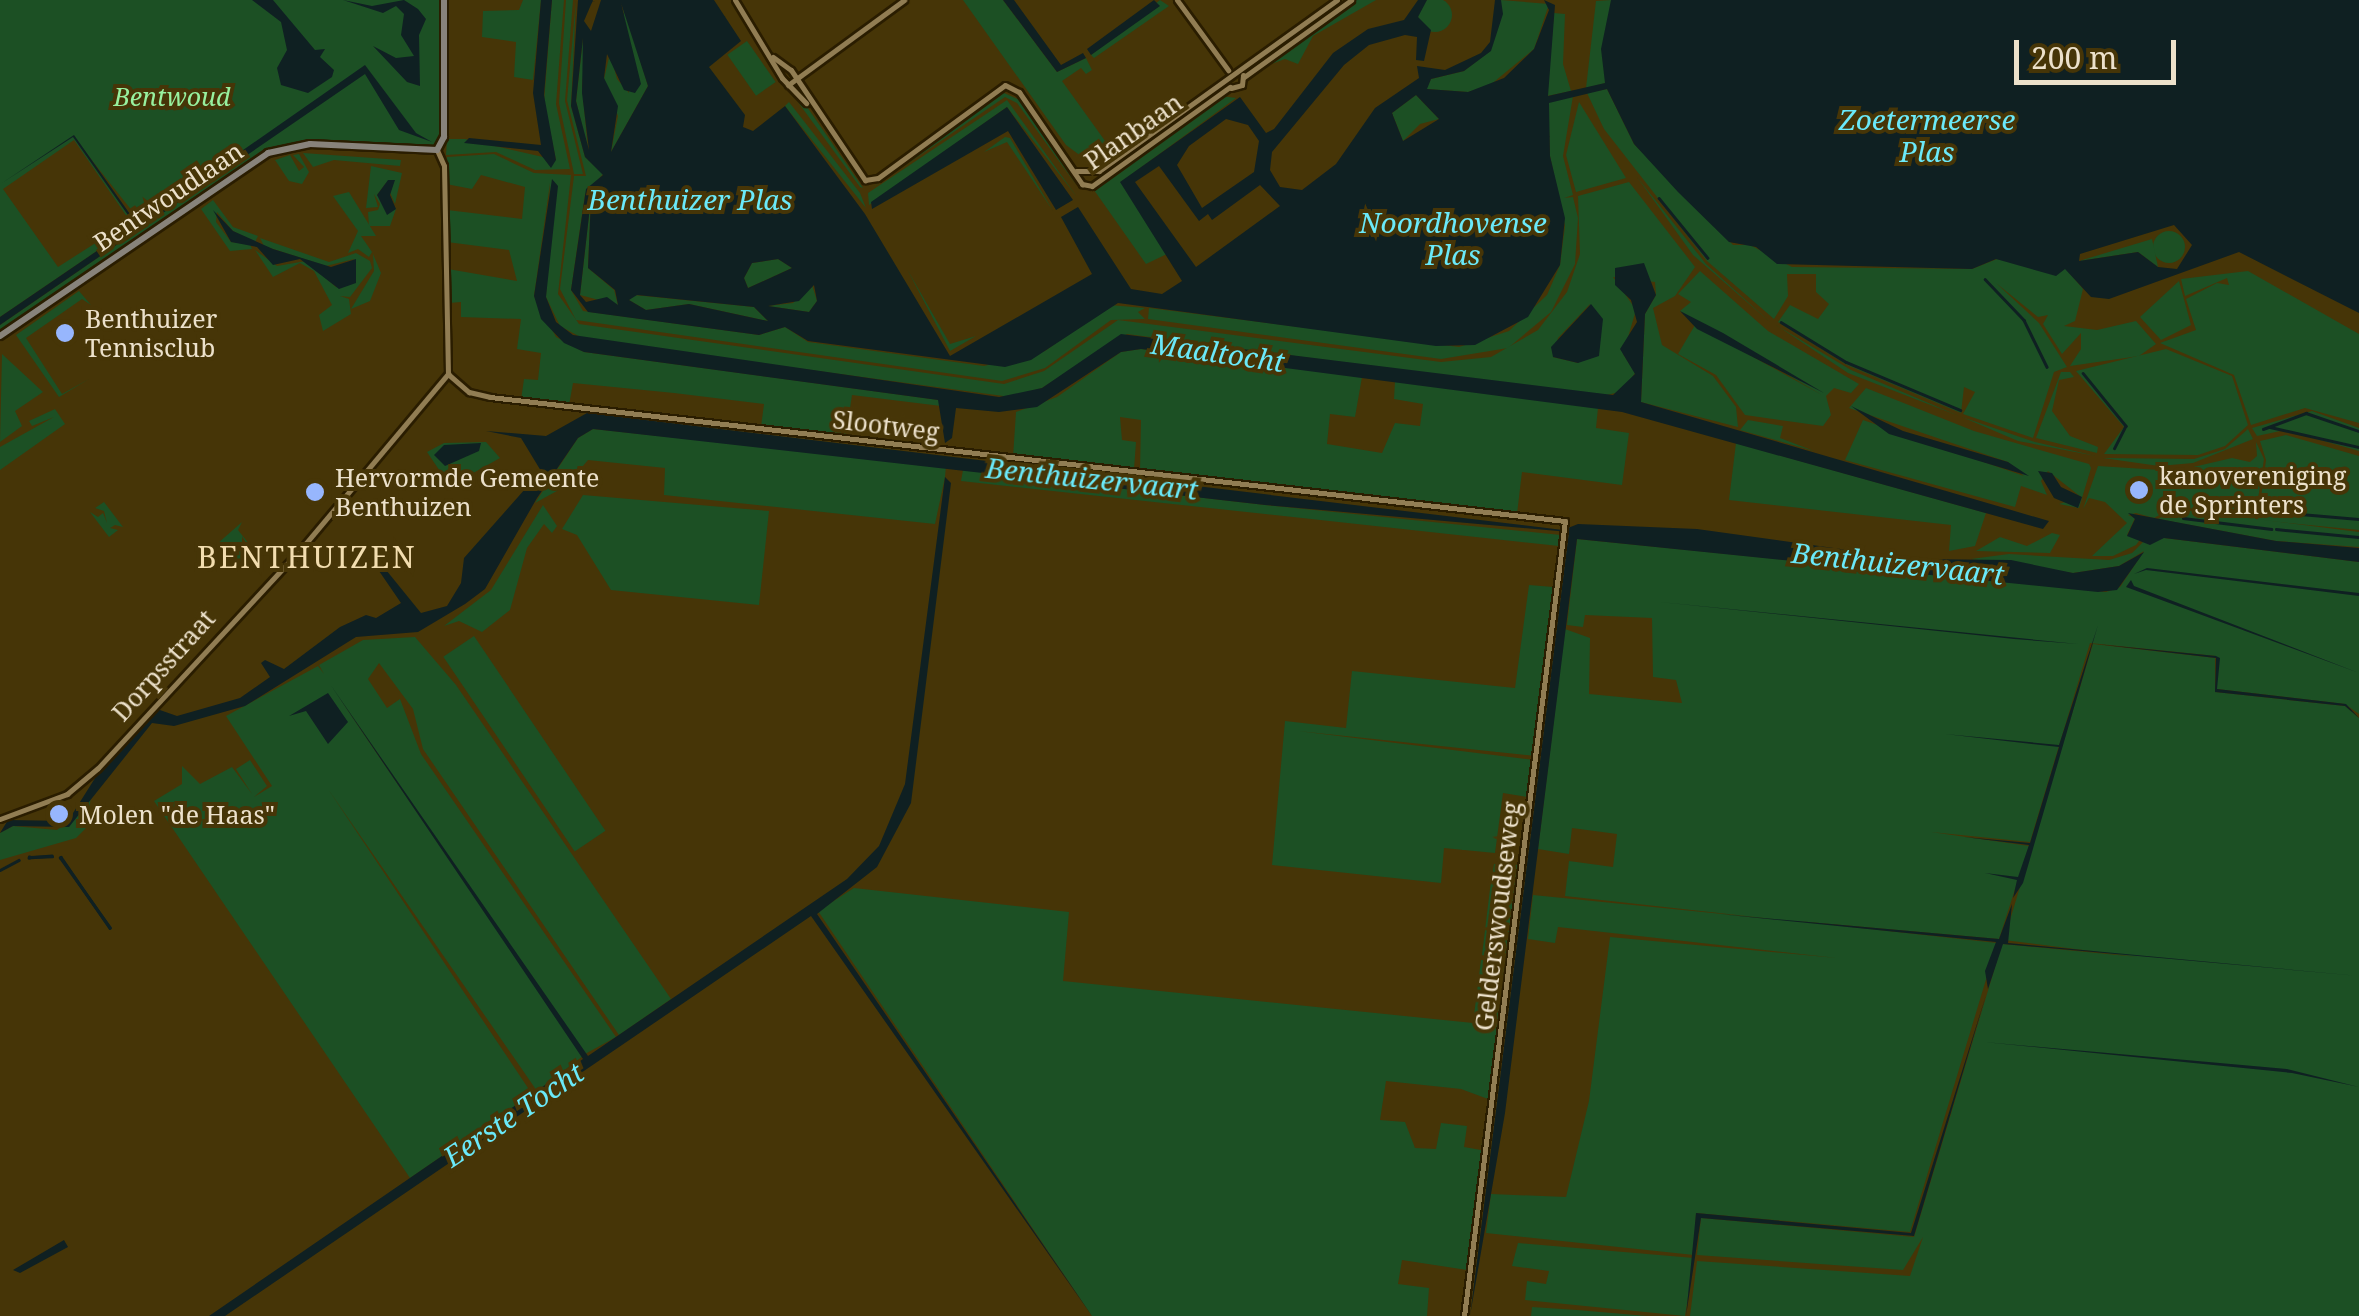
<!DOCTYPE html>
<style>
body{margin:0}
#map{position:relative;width:2359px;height:1316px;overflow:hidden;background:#463507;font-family:"Noto Serif",serif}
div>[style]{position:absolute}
.green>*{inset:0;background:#1c5024;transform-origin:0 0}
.round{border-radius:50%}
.water>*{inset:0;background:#0f2022}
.stream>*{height:2.5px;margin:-1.25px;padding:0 1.25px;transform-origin:1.25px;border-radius:1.25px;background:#0f2022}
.roads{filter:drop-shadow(2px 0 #2a1d00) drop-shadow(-2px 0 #2a1d00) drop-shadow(0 2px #2a1d00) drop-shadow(0 -2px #2a1d00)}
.tertiary>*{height:5px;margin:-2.5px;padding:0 2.5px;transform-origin:2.5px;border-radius:2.5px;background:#917d53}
.secondary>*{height:6px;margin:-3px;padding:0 3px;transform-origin:3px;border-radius:3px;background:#88837b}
.dots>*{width:28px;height:28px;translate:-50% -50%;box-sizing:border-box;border:5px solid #463507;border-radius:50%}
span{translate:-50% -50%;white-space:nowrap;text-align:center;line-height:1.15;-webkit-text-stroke:8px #463507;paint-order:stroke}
.park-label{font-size:25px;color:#97f19f;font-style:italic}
.street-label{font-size:25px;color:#ece1cb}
.poi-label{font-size:25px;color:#ece1cb}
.left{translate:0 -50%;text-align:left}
.water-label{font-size:28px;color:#6ae9f9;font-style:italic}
.quarter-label{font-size:30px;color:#f2ddaf;letter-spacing:2.5px}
.scale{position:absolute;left:2014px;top:40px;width:162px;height:45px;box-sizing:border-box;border:5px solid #ece1cb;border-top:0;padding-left:12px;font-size:30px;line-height:35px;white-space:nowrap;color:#ece1cb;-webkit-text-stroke:8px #463507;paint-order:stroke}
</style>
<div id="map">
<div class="green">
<div class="round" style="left:1418px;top:-2px;width:34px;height:34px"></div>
<div style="clip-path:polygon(evenodd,0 0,442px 0,441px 136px,431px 148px,304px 142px,265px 152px,0 332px,0 325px,144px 226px,75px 139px,135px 225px,0 317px,0 0,74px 140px,130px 221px,58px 267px,3px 189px,74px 140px)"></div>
<div style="clip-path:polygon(523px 0,541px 0,533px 80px,514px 77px,516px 42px,482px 37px,483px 11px,519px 10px)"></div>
<div style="clip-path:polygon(552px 0,564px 0,556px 104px,570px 169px,535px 170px,496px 152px,446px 155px,447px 139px,465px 139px,556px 160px,544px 102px)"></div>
<div style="clip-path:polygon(566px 0,573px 0,565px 101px,583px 174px,574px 174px,559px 103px)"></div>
<div style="clip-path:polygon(576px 0,571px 106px,585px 157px,603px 174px,585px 194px,571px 290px,583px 311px,759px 335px,785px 327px,808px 342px,984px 366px,1045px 351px,1109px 305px,1145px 308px,1138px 312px,1145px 319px,1111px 320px,1045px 368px,1002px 381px,576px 320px,560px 289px,574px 176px,586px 176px,567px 100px)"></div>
<div style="clip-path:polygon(963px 0,1003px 0,1057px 72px,1086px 58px,1092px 70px,1086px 74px,1081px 68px,1062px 81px,1113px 152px,1093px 165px,1066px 145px)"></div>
<div style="clip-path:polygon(1160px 0,1169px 6px,1094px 58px,1091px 55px)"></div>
<div style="clip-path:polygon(1356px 0,1376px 0,1313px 36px,1298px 64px,1285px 59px,1263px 67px)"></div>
<div style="clip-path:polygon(1501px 0,1549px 4px,1534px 49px,1489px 86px,1468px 92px,1426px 89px,1431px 79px,1464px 71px,1490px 51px)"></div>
<div style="clip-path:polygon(1611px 0,1606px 83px,1586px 88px,1596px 1px)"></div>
<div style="clip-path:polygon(623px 3px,648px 86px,611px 152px,618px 116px,604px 79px,610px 53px,617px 79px,629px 93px)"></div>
<div style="clip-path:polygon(1554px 13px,1565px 14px,1563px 64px,1571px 91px,1547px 96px)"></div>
<div style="clip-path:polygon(583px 38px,587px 41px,582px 86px,588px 150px,576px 101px)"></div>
<div style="left:747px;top:41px;width:50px;height:24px;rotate:55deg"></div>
<div style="clip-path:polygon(1607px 89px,1634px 144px,1733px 245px,1750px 245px,1792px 267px,1972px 269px,1997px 259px,2066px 269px,2083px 289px,2075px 321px,2064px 326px,2097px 330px,2136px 321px,2156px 344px,2139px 356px,2070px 366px,2081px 349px,2081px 333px,2062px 354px,2043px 324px,2048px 315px,2038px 317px,1996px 283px,2039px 323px,2067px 367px,2054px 372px,2033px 438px,1963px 414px,1975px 392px,1964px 387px,1961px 413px,1847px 365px,1778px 322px,1790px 305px,1818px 319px,1829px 304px,1816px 292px,1816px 274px,1787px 274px,1788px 296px,1774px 319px,1707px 261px,1604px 129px,1587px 93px)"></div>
<div style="clip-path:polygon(1004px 93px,1020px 100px,1077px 186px,1017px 103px,1005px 97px,869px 190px)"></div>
<div style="clip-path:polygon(1416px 95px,1439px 119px,1420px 124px,1403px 141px,1392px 113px)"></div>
<div style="clip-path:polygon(1221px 96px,1236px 98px,1121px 182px,1169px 253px,1146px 264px,1094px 190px)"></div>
<div style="clip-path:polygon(1573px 96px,1563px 156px,1573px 195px,1564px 198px,1573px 197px,1578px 218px,1575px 264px,1551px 312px,1508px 348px,1441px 359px,1148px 319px,1149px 308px,1459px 347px,1509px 331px,1547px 295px,1560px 265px,1565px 226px,1550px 156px,1548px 102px)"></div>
<div style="clip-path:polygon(795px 98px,805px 104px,863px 188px,860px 187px)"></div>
<div style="clip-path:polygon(1007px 100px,1077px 197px,1007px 107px,869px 205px,868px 193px)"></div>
<div style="clip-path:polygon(789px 102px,860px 193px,866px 208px,785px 106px)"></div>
<div style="clip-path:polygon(1579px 102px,1626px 178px,1576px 192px,1566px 155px)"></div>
<div style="clip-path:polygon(1005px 137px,1010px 138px,1053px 211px,1007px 142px,984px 152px)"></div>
<div style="clip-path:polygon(303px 153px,401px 160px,400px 166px,334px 160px,313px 167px)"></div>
<div style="clip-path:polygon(299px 154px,309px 172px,302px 184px,289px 181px,275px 160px,290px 155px,299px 171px,304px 167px,293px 155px)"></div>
<div style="clip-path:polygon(evenodd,494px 154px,534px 173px,571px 175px,558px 294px,579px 324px,1004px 384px,1044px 371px,1118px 320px,1441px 362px,1491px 357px,1538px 330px,1567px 292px,1580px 254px,1578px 196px,1629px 182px,1695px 267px,1675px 296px,1653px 308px,1662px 345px,1713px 376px,1736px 407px,1738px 427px,1641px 402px,1645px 314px,1656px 295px,1655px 282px,1613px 277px,1636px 310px,1623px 354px,1635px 373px,1623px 391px,1603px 396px,1127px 334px,1042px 388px,1011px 397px,586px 340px,560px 326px,546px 297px,550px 183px,534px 296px,556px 337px,584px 352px,939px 400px,941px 406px,852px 395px,846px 436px,761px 427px,764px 404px,674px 393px,573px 383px,569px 405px,521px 400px,524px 379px,538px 380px,541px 353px,517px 349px,521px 319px,461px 317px,461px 302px,449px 303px,448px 269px,517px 281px,509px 250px,447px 242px,447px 210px,522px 219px,525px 187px,481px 175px,472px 189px,446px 184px,447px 157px,494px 154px,1590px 304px,1578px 363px,1553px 357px,1558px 338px,1590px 304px)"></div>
<div style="clip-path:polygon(371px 166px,402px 173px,395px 204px,386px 183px,377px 195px,396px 209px,390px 226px,369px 226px,368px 212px,378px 210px,380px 204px,374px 194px,378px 207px,366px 208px)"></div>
<div style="clip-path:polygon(1637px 177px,1706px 264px,1771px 323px,1693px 255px)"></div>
<div style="clip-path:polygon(349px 192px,376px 236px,361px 236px,372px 252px,369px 257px,358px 249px,348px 253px,358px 231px,333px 196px)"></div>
<div style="clip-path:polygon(591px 197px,588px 268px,614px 290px,618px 305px,580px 295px)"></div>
<div style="clip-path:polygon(213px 200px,233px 227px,258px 236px,255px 242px,233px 231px,217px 212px,216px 222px,231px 242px,250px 244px,252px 249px,230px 251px,201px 209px)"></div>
<div class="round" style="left:2153px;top:231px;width:32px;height:32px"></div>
<div style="clip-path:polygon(260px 238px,329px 262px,356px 253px,370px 261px,372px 268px,350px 297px,340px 296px,349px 299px,351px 314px,323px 331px,319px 315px,332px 305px,314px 271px,300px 263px,273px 277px,255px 250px,277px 266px,306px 261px,336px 287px,354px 259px,326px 266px,264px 246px)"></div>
<div style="clip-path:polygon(2152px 239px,2158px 267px,2138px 252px,2079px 261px)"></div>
<div style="clip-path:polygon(373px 254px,381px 273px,370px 301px,351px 309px,374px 271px)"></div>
<div style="clip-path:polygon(778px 259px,792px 268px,748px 288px,744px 278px,752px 263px)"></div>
<div style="clip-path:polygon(907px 269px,950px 344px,976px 336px,950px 351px)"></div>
<div style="clip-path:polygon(1700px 271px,1768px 331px,1859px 384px,1851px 393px,1834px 388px,1826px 396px,1831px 415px,1823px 426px,1745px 415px,1716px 375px,1678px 354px,1695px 325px,1822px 395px,1680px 311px,1691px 302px,1678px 294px)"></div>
<div style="clip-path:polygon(2248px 271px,2359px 334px,2359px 423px,2305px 408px,2251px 425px,2234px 375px,2160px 343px,2196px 330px,2186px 299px,2217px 283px,2229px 285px,2227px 278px,2185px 296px,2181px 279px)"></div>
<div style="clip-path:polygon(2179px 281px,2191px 325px,2161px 340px,2140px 317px)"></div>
<div style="clip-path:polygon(812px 285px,817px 301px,809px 312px,768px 306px,793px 303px)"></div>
<div style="clip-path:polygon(79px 291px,91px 305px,82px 299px,26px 338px,62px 394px,89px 379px,59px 397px,16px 335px)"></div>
<div style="clip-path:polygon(634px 295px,754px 307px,768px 321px,689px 304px,646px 310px,629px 300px)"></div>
<div style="clip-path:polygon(1776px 325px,1851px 370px,1959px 416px,1848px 373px)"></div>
<div style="clip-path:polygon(1141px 349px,1362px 377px,1355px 417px,1330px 414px,1327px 444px,1382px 453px,1395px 423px,1420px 426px,1423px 404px,1394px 399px,1395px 381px,1598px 408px,1596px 428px,1629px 433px,1622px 485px,1522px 472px,1517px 514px,1140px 472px,1141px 420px,1120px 417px,1122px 440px,1136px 442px,1134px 469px,1013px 457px,1016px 412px,1057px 397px,1121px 352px)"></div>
<div style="clip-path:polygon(2166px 349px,2232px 376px,2248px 425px,2225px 446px,2198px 455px,2104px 454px,2124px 427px,2076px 371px)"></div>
<div style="clip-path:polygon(2px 354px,43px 392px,15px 411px,22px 426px,0 442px)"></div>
<div style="clip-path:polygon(2061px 372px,2070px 372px,2074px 377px,2059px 380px,2052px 411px,2070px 436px,2098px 447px,2097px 453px,2036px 438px)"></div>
<div style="clip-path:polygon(1866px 388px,1974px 431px,2089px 464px,2091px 468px,2079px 508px,2059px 504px,2081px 497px,2048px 471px,2041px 481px,2047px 495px,2021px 486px,2015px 507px,1845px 460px,1863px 420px,2024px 476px,2008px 462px,1849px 408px)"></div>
<div style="clip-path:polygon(55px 409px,65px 424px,0 470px,0 447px,54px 417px,32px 426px,29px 421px)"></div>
<div style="clip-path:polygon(2312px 411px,2359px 428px,2359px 451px,2285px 430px,2257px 436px,2252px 428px)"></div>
<div style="clip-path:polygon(1962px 417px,2035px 442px,2096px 456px,2018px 441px)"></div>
<div style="clip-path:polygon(1748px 420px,1783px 426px,1780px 438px,1814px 451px,1740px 430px)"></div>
<div style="clip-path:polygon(593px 429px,946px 466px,945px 477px,935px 524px,664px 495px,665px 468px,588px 460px,566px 486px,535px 503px,578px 438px)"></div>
<div style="clip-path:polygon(2248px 429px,2253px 439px,2193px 463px,2159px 466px,2103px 458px,2194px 459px,2225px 449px)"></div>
<div style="clip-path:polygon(2286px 435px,2359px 456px,2359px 530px,2258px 520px,2266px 460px,2260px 441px)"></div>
<div style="clip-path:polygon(486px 442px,500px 458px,450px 486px,427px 452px,444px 443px)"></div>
<div style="clip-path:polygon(2256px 442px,2264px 459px,2255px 519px,2176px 506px,2154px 518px,2136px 513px,2128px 515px,2135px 518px,2127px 535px,2142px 537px,2136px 545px,2113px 556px,2092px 556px,2127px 523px,2105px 502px,2089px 498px,2083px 509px,2098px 466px,2176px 471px,2232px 458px,2250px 462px,2257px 456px)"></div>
<div style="clip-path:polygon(1736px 443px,1986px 513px,1975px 546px,1949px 551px,1951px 525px,1729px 500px)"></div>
<div style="clip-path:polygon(963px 470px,1265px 505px,1561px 535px,1559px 546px,961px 481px)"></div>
<div style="clip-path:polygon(583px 495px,769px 511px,759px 605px,611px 590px,577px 535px,562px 529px)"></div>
<div style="clip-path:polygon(104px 502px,123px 527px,115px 525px,110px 528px,118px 530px,109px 537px,90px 512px,98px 517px,103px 513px,107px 523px,104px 511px,95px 508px)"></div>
<div style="clip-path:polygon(543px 505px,557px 526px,552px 533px,544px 524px,527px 548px,510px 610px,482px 632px,459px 621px,444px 626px,491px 590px)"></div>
<div style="clip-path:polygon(2177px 509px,2359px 532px,2359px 547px,2276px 541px,2158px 519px)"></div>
<div style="clip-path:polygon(242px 522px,238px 530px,253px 549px,236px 566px,217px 544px)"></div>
<div style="clip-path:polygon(2052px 533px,2060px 535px,2050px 553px,1976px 551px,2000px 537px,2027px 546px)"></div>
<div style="clip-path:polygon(2164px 538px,2359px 562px,2359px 714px,2345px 704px,2217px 689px,2216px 656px,2090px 643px,2030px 842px,1931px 832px,2029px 846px,1999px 939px,1797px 921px,1997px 943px,1910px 1232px,1696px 1213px,1694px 1255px,1486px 1233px,1491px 1194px,1566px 1197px,1589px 1101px,1610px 937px,1837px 958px,1558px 927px,1555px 943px,1528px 939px,1533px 895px,1783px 920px,1565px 896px,1569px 861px,1613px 867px,1617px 834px,1572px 828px,1569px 854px,1538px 849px,1565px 629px,1590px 638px,1589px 694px,1682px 703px,1676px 680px,1653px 677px,1652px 618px,1585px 615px,1583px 627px,1567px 625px,1577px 539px,2106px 592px,2120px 587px,2144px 551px,2119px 566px,2073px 573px,1971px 559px,2009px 554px,2109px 560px,2132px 553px,2146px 539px)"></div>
<div style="clip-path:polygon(evenodd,1557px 566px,1536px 756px,1298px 731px,1535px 760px,1467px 1270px,1402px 1260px,1398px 1284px,1429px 1288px,1427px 1316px,1092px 1316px,818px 911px,854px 888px,1069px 912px,1063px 981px,1473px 1023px,1481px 960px,1506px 962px,1482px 955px,1490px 889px,1494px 864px,1519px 865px,1527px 797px,1503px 793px,1495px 853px,1444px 848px,1441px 883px,1272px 865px,1285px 721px,1346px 728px,1352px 671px,1515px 688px,1529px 585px,1553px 587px,1557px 566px,1386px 1081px,1461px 1089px,1488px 1099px,1481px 1150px,1464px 1147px,1467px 1126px,1441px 1123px,1436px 1149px,1415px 1148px,1405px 1122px,1380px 1120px,1386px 1081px)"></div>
<div style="left:474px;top:636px;width:235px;height:37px;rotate:56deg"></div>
<div style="clip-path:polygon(415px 637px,456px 685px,671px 999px,619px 1035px,423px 749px,413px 709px,379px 663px,368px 679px,387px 708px,400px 699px,421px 754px,616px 1037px,585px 1054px,337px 695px,583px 1056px,537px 1091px,328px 789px,532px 1094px,410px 1178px,154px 801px,182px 784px,182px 766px,200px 784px,232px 767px,252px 794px,236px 769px,250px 760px,267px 786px,254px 797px,272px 786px,226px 716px,318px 666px,324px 674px,319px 665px,363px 640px)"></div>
<div style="clip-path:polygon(2093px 644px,2215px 658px,2215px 692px,2345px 706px,2359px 718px,2359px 1316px,1690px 1316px,1697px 1261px,1910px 1276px,1923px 1237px,1903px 1270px,1697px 1255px,1701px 1218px,1914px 1237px,2002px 944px,2138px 957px,2004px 940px)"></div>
<div style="clip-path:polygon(91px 793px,88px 826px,76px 838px,0 860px,0 833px,13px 826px,57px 830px,83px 810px)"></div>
<div style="clip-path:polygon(1518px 1243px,1694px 1258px,1685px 1316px,1525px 1300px,1527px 1281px,1546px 1284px,1549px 1271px,1512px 1266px)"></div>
<div style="clip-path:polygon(1532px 1307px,1577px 1310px,1647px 1316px,1531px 1316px)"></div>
</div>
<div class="water">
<div style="clip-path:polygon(252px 0,273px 0,315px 50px,325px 49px,320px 57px,334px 70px,332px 77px,308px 93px,281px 85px,277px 68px,287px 50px,281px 22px)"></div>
<div style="clip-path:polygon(343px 0,372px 6px,404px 0,418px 9px,426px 19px,419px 35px,420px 86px,407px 82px,373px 46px,396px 58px,414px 56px,401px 35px,404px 14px,396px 6px,383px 13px)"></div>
<div style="clip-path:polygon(541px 0,552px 0,544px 95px,556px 160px,551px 168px,538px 151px,464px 143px,469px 138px,541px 145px,533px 93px)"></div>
<div style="clip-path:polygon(evenodd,578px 0,593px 0,584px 21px,591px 31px,601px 0,714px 0,741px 41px,709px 67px,745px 115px,743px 127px,753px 131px,785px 106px,865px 214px,950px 356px,1092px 274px,1061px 217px,1078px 207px,1131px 289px,1162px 294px,1182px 281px,1120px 182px,1240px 97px,1266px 133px,1274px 129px,1333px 53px,1368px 29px,1404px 20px,1418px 0,1427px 0,1418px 17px,1431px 30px,1424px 61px,1416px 60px,1417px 37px,1405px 35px,1369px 45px,1344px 65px,1272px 152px,1270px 170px,1280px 187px,1302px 190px,1336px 164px,1375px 108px,1419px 78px,1417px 66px,1445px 70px,1481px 53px,1490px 42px,1495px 0,1501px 0,1503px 14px,1491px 51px,1464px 71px,1431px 79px,1427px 89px,1468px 92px,1504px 78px,1534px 49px,1549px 10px,1544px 0,1555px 5px,1548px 96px,1605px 83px,1601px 49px,1611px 0,2359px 0,2359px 313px,2239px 252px,2109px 299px,2091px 297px,2065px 269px,2056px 276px,1996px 259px,1972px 269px,1777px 264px,1756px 247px,1729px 242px,1678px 192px,1634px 144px,1607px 89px,1549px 103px,1550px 156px,1565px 218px,1560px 265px,1528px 317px,1475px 345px,1436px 346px,1118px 303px,1031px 360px,1005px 367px,808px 341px,785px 327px,759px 335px,588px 312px,571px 290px,586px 189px,603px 175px,585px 157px,571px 106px,578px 0,621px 3px,648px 86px,611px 152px,618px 106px,604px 78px,607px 54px,624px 90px,635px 93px,641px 84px,621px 3px,578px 0,583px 38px,582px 93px,589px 150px,576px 101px,583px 38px,578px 0,1416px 95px,1439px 119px,1403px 141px,1392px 113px,1416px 95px,578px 0,1226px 119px,1248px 125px,1259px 141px,1254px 172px,1202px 208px,1177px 165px,1189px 146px,1226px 119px,578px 0,1159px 166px,1199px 221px,1208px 214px,1212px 220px,1260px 185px,1280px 206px,1196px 267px,1135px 182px,1159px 166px,578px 0,591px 198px,588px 268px,615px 290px,618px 305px,607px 297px,586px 302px,580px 295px,591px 198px,578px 0,2174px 225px,2192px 245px,2177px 269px,2158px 267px,2138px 252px,2079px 261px,2080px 254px,2174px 225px,578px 0,778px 259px,792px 268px,748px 288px,744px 278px,752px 263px,778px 259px,578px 0,814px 285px,817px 301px,809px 312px,768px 306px,799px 301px,814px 285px,578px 0,637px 295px,754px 307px,768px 321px,689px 304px,646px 310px,629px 300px,637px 295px)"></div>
<div style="clip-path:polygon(1003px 0,1014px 0,1061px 65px,1083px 53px,1086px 58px,1057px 72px)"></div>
<div style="clip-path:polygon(1154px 0,1160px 6px,1091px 55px,1087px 49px)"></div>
<div style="clip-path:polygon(365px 65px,416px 133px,432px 142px,399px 130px,365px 74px,0 325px,0 317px,135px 225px,73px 137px,2px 183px,74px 135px,137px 224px)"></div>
<div style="clip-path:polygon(1007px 107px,1073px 200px,1056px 210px,1008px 131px,872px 209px,871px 202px)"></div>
<div style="clip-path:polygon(552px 179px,558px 186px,546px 297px,556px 322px,573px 335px,999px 397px,1042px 388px,1121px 334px,1613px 395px,1635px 374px,1620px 349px,1637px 322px,1631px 300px,1615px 285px,1615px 268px,1644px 263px,1656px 295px,1645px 314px,1641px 402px,2049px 521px,2043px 529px,1622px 412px,1141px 349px,1121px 352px,1037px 407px,999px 412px,956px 408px,952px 438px,945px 443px,938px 400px,584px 352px,564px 343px,541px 319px,534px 296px)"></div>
<div style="clip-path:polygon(388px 180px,395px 180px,390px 195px,396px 209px,387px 215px,377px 195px)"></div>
<div style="clip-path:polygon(213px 210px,233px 231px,273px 249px,331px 267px,356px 259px,356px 283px,339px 289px,300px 259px,273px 265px,257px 247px,231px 242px)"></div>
<div style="clip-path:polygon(1591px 304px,1603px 319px,1599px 356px,1578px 363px,1553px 357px,1551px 347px)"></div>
<div style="clip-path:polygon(1680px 311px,1723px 333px,1824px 393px,1697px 329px)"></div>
<div style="clip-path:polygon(1851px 406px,1903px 431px,2008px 462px,2029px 476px,1889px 434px)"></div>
<div style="clip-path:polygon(587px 413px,1563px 530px,1578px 524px,1697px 529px,1912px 559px,2011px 560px,2073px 573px,2119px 566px,2144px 552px,2117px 590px,2098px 592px,1577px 539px,1505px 1113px,1470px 1316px,1569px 532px,1265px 505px,593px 429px,578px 438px,537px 498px,485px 589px,465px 604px,418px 632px,356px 637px,245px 706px,174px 726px,152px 723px,69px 827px,13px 826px,0 833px,8px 820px,68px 821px,97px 775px,157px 709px,177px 716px,240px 698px,270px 677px,261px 663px,265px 660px,284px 669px,340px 627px,366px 615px,376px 618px,401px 603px,377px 568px,382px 565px,421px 613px,447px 606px,461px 583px,464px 558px,541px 471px,521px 438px,486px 431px,546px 436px)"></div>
<div style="clip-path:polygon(481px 443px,479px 451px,445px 466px,434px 455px,444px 445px)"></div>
<div style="clip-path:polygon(2038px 471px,2052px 473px,2061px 487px,2082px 497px,2078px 508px,2054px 498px)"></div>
<div style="clip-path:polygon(945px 477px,951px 483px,911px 803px,877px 867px,817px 914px,1092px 1316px,811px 916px,225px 1316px,209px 1316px,583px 1059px,330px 684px,588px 1056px,847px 879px,879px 846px,905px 784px)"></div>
<div style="clip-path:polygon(2128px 513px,2276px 541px,2359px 548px,2359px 562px,2164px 538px,2150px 545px,2127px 536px,2135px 519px)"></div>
<div style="clip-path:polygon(2147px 568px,2359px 593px,2359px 596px,2146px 570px,2134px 574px)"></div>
<div style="clip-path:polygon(2131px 580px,2134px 586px,2359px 673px,2126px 587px)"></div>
<div style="clip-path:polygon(1660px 602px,2078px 644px,2014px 639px)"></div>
<div style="clip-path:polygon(2098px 625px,2023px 883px,2013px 898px,2017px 880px,1985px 873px,2018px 877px,2029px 845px,1964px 837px,2030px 843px,2059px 747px,1945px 734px,2059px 745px)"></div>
<div style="clip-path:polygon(2096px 644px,2216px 656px,2220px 658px,2217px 689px,2346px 704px,2359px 718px,2345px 706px,2215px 692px,2216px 658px)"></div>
<div style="clip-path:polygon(328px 693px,348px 722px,328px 744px,306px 711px,289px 716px)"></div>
<div style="clip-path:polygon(2012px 904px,2008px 943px,2359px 976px,2003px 944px,1988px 989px,1985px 971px,1996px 942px,1719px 914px,1999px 939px)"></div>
<div style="clip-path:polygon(1986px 995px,1914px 1236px,1701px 1218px,1686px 1316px,1696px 1213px,1911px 1233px)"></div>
<div style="clip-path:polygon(1984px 1042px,2287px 1069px,2359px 1087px,2292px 1073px)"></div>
<div style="clip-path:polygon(64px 1240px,68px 1247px,20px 1273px,13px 1270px)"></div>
</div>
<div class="stream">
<div style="left:1659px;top:198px;width:77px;rotate:50.8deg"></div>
<div style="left:1985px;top:279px;width:57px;rotate:46.4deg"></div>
<div style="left:2024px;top:320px;width:52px;rotate:63.9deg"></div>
<div style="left:1781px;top:322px;width:76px;rotate:31.6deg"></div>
<div style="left:1846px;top:362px;width:124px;rotate:22.8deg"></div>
<div style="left:2083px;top:373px;width:68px;rotate:50.9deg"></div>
<div style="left:2126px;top:426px;width:25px;rotate:117deg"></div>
<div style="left:2270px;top:427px;width:91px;rotate:12.7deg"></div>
<div style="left:2263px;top:429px;width:46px;rotate:-20.4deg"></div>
<div style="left:2306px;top:413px;width:56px;rotate:18.8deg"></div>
<div style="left:2265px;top:511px;width:94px;rotate:4.9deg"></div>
<div style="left:2183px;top:518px;width:89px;rotate:7.1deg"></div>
<div style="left:2276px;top:529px;width:83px;rotate:5.5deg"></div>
<div style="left:52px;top:856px;width:23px;rotate:175deg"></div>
<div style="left:29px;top:858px;width:1px;rotate:-90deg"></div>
<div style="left:29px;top:857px;width:23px;rotate:-2deg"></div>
<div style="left:61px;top:857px;width:86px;rotate:55.4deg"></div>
<div style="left:110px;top:928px;width:86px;rotate:-125.5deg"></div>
<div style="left:60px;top:858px;width:1px;rotate:-45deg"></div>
<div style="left:0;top:870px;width:21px;rotate:-28deg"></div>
</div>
<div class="roads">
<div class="tertiary">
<div style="left:735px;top:0;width:91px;rotate:58.9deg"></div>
<div style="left:782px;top:78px;width:35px;rotate:46deg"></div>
<div style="left:1177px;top:0;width:87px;rotate:53.9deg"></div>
<div style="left:773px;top:57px;width:22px;rotate:36deg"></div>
<div style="left:791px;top:70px;width:133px;rotate:56.1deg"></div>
<div style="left:865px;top:180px;width:13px;rotate:-9deg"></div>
<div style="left:878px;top:178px;width:157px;rotate:-36.2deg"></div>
<div style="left:1005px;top:85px;width:16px;rotate:27deg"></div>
<div style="left:1019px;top:92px;width:112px;rotate:55.6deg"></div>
<div style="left:1082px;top:184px;width:10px;rotate:11deg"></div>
<div style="left:1092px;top:186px;width:170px;rotate:-35.7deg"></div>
<div style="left:1244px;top:77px;width:132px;rotate:-35.7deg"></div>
<div style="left:788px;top:85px;width:144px;rotate:-36.2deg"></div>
<div style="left:1231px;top:88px;width:11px;rotate:-15deg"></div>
<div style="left:1242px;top:85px;width:10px;rotate:-84deg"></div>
<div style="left:437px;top:150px;width:17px;rotate:66deg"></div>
<div style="left:444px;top:166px;width:208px;rotate:88.9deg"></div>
<div style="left:1076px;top:171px;width:23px"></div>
<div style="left:1099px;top:171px;width:293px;rotate:-35.7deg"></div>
<div style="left:448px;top:374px;width:28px;rotate:41deg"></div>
<div style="left:469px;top:392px;width:22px;rotate:13deg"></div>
<div style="left:490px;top:397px;width:1082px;rotate:6.58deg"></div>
<div style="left:1565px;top:521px;width:801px;rotate:97.24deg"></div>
<div style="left:0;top:819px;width:72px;rotate:-20.5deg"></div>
<div style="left:67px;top:794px;width:40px;rotate:-40deg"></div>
<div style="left:98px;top:768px;width:299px;rotate:-47.2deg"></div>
<div style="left:301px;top:549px;width:229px;rotate:-50deg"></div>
</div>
<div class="secondary">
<div style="left:0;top:336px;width:325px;rotate:-34.3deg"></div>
<div style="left:268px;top:153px;width:43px;rotate:-12.1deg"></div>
<div style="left:310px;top:144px;width:127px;rotate:2.7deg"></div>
<div style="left:437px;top:150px;width:15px;rotate:-62deg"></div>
<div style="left:444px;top:137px;width:137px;rotate:-90deg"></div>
</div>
</div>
<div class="dots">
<div style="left:65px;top:333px;background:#97b6fd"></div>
<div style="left:2139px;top:490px;background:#97b6fd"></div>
<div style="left:315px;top:492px;background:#97b6fd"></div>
<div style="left:59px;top:814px;background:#97b6fd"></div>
</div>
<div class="park-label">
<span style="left:172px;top:96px">Bentwoud</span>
</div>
<div class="street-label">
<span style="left:1133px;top:131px;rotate:-35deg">Planbaan</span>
<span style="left:168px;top:196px;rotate:-34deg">Bentwoudlaan</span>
<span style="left:886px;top:425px;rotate:7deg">Slootweg</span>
<span style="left:163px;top:665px;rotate:-48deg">Dorpsstraat</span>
<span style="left:1497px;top:916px;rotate:-83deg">Gelderswoudseweg</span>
</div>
<div class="poi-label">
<span class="left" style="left:85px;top:333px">Benthuizer<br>Tennisclub</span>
<span class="left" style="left:2159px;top:490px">kanovereniging<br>de Sprinters</span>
<span class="left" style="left:335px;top:492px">Hervormde Gemeente<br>Benthuizen</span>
<span class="left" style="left:79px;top:814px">Molen "de Haas"</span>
</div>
<div class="water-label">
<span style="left:1927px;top:135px">Zoetermeerse<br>Plas</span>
<span style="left:690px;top:199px">Benthuizer Plas</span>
<span style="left:1453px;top:238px">Noordhovense<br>Plas</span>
<span style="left:1218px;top:352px;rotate:8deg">Maaltocht</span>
<span style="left:1092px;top:478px;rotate:6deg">Benthuizervaart</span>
<span style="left:1898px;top:563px;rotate:6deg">Benthuizervaart</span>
<span style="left:513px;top:1114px;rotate:-34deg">Eerste Tocht</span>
</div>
<div class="quarter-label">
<span style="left:307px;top:557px">BENTHUIZEN</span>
</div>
<div class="scale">200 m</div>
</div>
